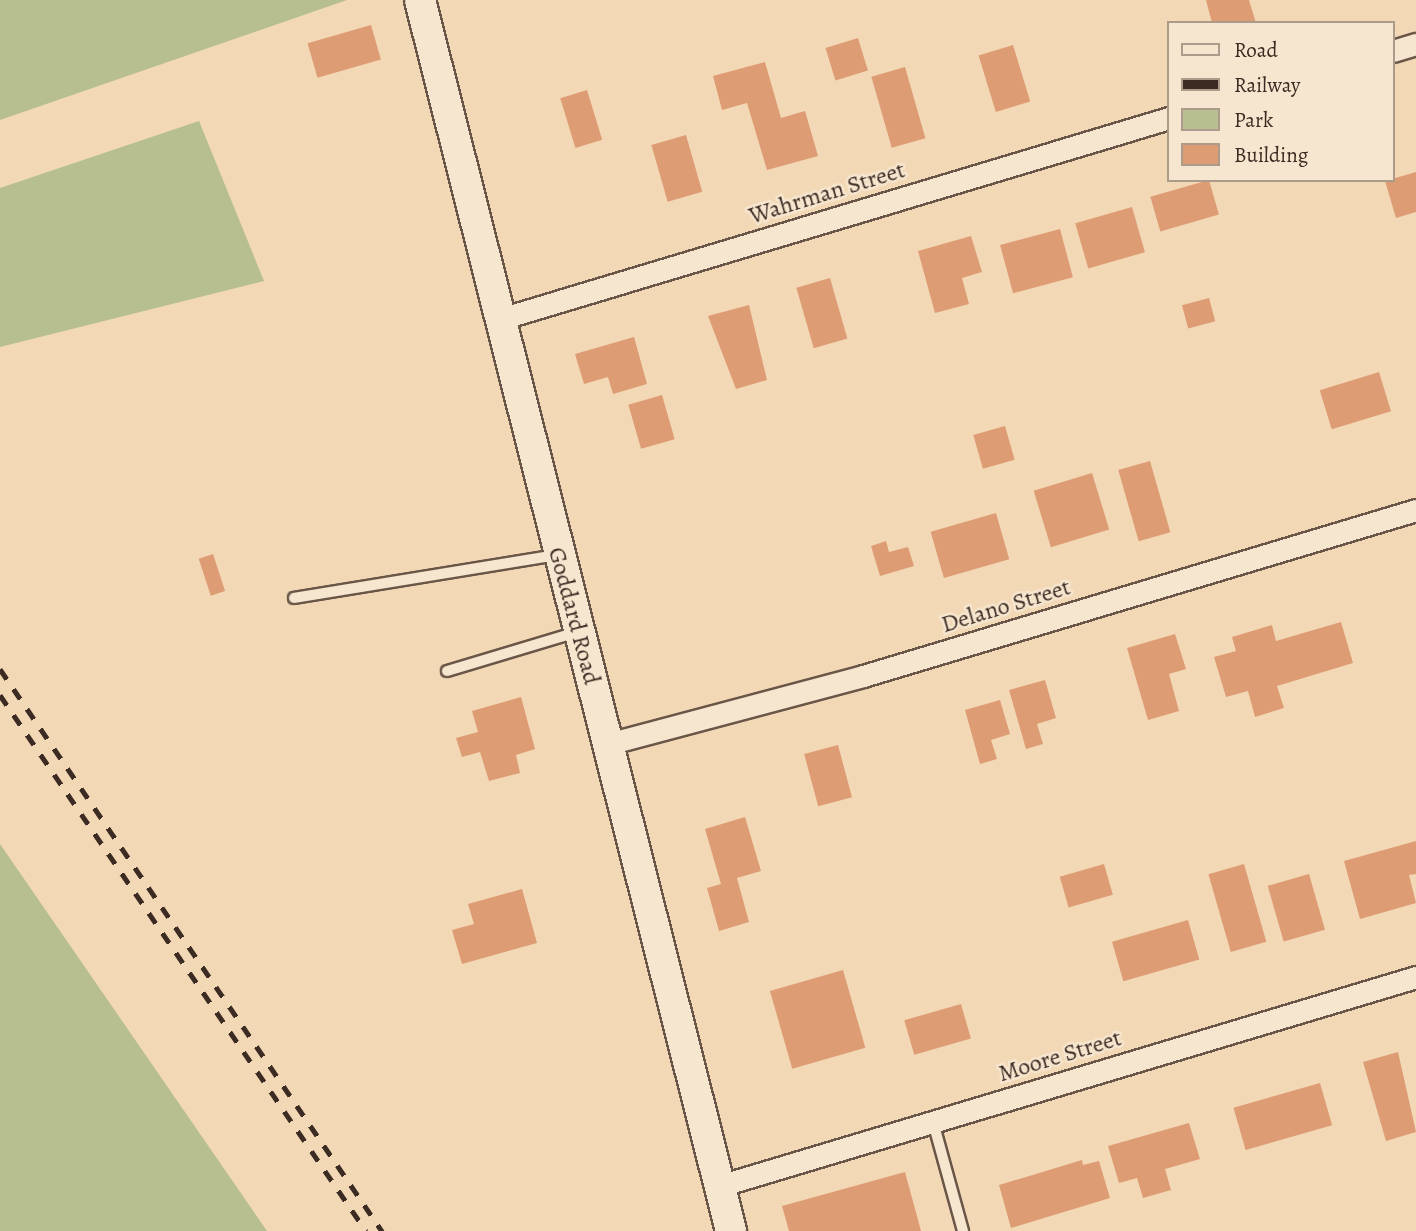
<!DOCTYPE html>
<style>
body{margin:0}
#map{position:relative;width:1416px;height:1231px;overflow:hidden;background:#f2d8b5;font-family:Alegreya,serif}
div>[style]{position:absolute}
.green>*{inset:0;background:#b7bf90}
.building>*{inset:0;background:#de9c75;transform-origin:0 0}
.roads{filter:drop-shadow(2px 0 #6a5648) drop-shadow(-2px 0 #6a5648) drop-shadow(0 2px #6a5648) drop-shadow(0 -2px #6a5648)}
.lane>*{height:10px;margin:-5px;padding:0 5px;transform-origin:5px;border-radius:5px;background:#f7e6cf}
.street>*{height:21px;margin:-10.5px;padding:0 10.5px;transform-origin:10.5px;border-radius:10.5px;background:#f7e6cf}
.secondary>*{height:30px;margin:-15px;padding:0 15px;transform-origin:15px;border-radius:15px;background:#f7e6cf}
.rail>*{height:5px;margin-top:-2.5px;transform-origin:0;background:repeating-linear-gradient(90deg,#3c2b23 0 12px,transparent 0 24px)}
span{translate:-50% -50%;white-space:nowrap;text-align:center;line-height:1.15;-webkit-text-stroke:5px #f7e6cf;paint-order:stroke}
.street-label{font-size:24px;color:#3c2b23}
.legend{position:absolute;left:1167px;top:21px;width:228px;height:161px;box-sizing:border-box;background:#f7e6cf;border:2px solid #ac9b8a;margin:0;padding:9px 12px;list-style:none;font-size:21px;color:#3c2b23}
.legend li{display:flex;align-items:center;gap:14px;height:35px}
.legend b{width:35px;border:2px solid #ac9b8a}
</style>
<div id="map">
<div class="green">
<div style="clip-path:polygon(0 0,347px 0,0 120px)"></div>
<div style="clip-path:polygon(199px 121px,264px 281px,0 347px,0 188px)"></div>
<div style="clip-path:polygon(0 844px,267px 1231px,0 1231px)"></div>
</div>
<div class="building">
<div style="clip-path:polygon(1206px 0,1249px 0,1256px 23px,1212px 23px)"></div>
<div style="left:371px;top:25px;width:36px;height:66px;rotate:74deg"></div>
<div style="left:858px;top:38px;width:34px;height:34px;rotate:73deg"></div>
<div style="left:1013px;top:45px;width:59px;height:36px;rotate:73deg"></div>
<div style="clip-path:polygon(765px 62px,781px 118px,805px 111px,818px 156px,767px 170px,747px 103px,722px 110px,713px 76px)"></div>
<div style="left:905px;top:67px;width:74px;height:35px;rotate:74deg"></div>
<div style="left:587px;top:90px;width:52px;height:28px;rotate:73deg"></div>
<div style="left:686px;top:135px;width:59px;height:36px;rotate:74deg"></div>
<div style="clip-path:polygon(1416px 172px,1416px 212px,1396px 218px,1385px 181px)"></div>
<div style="left:1209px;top:180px;width:36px;height:61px;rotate:74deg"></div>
<div style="left:1132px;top:207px;width:47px;height:59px;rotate:74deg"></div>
<div style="left:1060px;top:229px;width:50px;height:62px;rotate:75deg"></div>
<div style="clip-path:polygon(971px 236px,982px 272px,962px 278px,969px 304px,935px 313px,918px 251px)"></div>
<div style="left:830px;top:278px;width:63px;height:35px;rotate:74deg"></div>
<div style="left:1209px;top:298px;width:24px;height:28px;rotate:75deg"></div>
<div style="clip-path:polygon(749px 305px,767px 380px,736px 389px,708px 316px)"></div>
<div style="clip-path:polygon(634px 337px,647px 384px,613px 394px,608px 377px,584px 384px,575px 354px)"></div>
<div style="left:1379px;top:372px;width:41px;height:62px;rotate:73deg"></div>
<div style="left:662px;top:395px;width:46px;height:35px;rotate:74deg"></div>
<div style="left:1005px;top:426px;width:35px;height:33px;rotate:74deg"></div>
<div style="left:1150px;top:461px;width:74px;height:33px;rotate:74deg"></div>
<div style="left:1092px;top:473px;width:59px;height:61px;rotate:73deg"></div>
<div style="left:996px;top:513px;width:48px;height:68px;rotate:74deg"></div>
<div style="clip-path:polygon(886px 541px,889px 552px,908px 547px,914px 566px,880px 576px,871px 546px)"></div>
<div style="left:213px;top:554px;width:39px;height:15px;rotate:72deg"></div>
<div style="clip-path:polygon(1341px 622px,1353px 663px,1277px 686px,1284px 708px,1255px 717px,1248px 691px,1226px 697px,1214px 657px,1236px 651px,1232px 637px,1272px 625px,1276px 641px)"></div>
<div style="clip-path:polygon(1175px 634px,1186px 669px,1169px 674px,1179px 711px,1148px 720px,1127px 648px)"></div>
<div style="clip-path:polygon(1045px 680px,1056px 718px,1037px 724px,1043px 744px,1026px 749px,1009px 690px)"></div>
<div style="clip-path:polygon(521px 697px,535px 749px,516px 755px,520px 773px,489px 781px,480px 752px,462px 757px,456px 738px,478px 732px,472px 711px)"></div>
<div style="clip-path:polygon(1000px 700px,1010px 734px,991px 740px,997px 759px,980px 764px,965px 710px)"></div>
<div style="left:838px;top:745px;width:54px;height:35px;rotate:75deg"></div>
<div style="clip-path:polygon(745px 817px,761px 871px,737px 878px,749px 922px,719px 931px,707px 888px,721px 884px,705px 829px)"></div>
<div style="clip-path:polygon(1416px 841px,1416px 874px,1409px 875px,1416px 903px,1360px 919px,1344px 861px)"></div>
<div style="left:1104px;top:864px;width:32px;height:46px;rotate:74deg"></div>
<div style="left:1244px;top:864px;width:81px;height:37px;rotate:74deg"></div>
<div style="left:1309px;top:874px;width:58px;height:43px;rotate:74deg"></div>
<div style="clip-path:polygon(522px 889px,537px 943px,462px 964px,452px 930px,474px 924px,468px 904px)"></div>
<div style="left:1188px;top:920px;width:41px;height:79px;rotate:74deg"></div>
<div style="left:843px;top:970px;width:81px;height:76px;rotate:74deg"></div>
<div style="left:961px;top:1004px;width:36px;height:59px;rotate:74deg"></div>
<div style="clip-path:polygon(1398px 1052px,1416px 1132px,1386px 1141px,1363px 1062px)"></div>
<div style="left:1320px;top:1083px;width:44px;height:90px;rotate:74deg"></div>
<div style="clip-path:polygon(1189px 1123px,1200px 1159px,1165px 1169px,1171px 1190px,1143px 1198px,1137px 1178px,1119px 1183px,1108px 1146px)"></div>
<div style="clip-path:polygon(1082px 1160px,1083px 1165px,1099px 1161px,1110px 1198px,1011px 1228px,999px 1185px)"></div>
<div style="clip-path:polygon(905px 1172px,921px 1231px,789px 1231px,782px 1206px)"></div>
</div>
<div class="roads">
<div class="lane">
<div style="left:294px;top:598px;width:266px;rotate:-9.3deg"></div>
<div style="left:447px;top:671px;width:136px;rotate:-16.7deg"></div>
<div style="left:933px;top:1122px;width:113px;rotate:74.6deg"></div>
</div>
<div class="street">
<div style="left:1393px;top:51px;width:24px;rotate:-17deg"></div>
<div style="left:500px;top:319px;width:699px;rotate:-16.72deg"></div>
<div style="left:608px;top:744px;width:264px;rotate:-14.9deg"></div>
<div style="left:863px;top:676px;width:577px;rotate:-16.71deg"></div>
<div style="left:719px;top:1186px;width:728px;rotate:-16.69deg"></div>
</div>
<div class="secondary">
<div style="left:420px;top:0;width:1270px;rotate:75.82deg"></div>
</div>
</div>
<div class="rail">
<div style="left:0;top:669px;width:680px;rotate:55.8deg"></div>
<div style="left:0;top:695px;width:649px;rotate:55.67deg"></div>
</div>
<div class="street-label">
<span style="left:827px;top:193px;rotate:-17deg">Wahrman Street</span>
<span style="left:1006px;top:606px;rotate:-17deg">Delano Street</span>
<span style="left:574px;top:616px;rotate:75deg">Goddard Road</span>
<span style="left:1060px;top:1056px;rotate:-17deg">Moore Street</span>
</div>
<ul class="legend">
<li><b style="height:9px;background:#f7e6cf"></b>Road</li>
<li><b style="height:9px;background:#3c2b23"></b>Railway</li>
<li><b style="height:19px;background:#b7bf90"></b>Park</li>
<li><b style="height:19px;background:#de9c75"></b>Building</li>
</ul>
</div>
